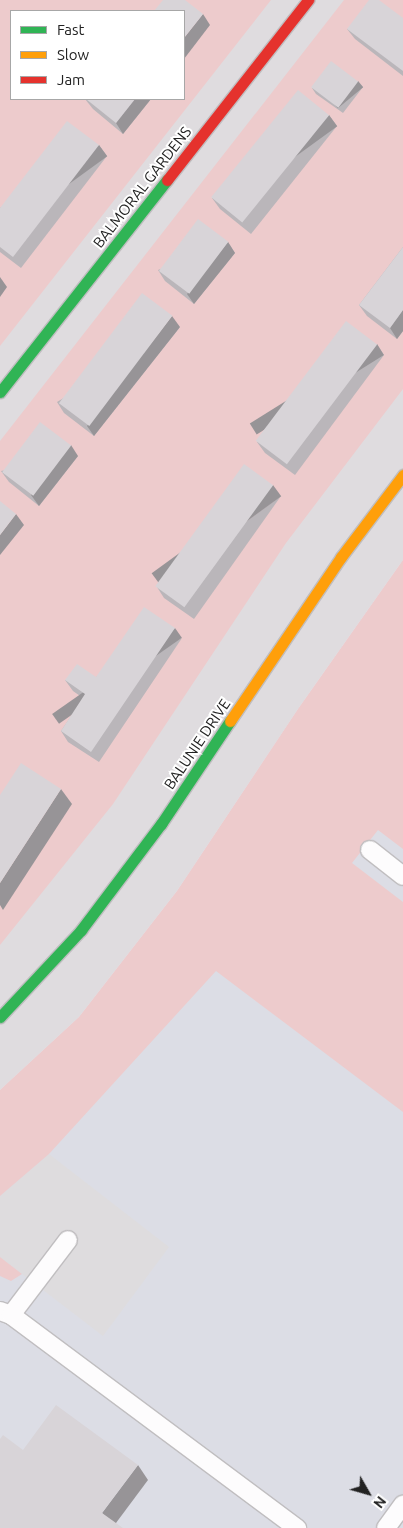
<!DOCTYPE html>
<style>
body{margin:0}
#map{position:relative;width:403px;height:1528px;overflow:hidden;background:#f0ebef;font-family:Ubuntu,sans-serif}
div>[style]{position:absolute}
.residential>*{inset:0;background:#dfdcdf}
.industrial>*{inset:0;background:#dcdde5}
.religious>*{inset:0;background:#dedcde}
.grass>*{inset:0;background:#edcbcc}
.roads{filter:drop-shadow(1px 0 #c0bec0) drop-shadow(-1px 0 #c0bec0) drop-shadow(0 1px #c0bec0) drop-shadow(0 -1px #c0bec0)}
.lane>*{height:18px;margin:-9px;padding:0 9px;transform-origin:9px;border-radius:9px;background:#fdfcfd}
.fast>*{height:11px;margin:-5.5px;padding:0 5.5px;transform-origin:5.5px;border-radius:5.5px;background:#30b455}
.slow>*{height:11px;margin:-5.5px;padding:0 5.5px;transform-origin:5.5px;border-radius:5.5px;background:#ff9f0a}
.jam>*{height:11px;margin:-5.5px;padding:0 5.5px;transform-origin:5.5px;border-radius:5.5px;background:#e5322d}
.wall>*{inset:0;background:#bab6ba}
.shaded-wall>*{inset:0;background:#979497;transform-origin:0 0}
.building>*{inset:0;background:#d8d4d8;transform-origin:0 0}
span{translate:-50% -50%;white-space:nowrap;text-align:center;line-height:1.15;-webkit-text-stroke:4px #fff;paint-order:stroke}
.street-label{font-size:15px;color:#222}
.legend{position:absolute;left:10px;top:10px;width:175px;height:90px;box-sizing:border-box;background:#fff;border:1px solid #a7a7a7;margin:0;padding:6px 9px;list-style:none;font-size:15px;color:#222}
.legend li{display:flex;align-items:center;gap:10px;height:25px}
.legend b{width:25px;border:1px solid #a7a7a7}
.north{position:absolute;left:343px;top:1468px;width:50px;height:50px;-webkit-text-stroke:4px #fff;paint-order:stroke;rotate:128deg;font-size:14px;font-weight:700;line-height:20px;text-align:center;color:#222}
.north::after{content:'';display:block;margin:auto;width:18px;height:22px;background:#222;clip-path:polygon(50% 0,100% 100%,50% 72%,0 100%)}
</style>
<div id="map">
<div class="residential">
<div style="clip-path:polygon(evenodd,0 0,403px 0,403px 560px,298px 709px,177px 891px,79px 1017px,0 1090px,0 0,11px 11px,184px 11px,184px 99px,11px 99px,11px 11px)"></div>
</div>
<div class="industrial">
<div style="clip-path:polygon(403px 560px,403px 1528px,0 1528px,0 1090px,79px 1017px,177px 891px,298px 709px)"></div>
</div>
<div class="religious">
<div style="clip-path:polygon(49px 1154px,169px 1247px,103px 1336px,0 1257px,0 1196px)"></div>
</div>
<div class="grass">
<div style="clip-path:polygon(evenodd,0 0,271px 0,0 346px,0 0,11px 11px,184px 11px,184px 99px,11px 99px,11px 11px)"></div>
<div style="clip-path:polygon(344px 0,403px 0,403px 389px,286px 543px,113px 804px,0 945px,0 441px)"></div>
<div style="clip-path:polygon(403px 560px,403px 849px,378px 830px,352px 863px,403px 902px,403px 1112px,216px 971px,49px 1154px,0 1196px,0 1090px,79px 1017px,177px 891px,298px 709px)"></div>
<div style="clip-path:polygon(0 1257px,22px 1274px,11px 1281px,0 1276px)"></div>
</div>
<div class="roads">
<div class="lane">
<div style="left:370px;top:850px;width:42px;rotate:38.2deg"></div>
<div style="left:0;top:1311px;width:12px;rotate:20deg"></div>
<div style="left:11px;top:1315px;width:357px;rotate:36.7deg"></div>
<div style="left:11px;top:1315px;width:94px;rotate:-52.8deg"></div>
<div style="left:386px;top:1528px;width:29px;rotate:-54deg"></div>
</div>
<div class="fast">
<div style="left:0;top:392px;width:270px;rotate:-51.8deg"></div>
<div style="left:0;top:1017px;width:119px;rotate:-47deg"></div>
<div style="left:81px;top:930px;width:133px;rotate:-53deg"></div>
<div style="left:161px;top:824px;width:124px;rotate:-56.2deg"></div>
</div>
<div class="slow">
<div style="left:230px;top:721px;width:198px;rotate:-55.9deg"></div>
<div style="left:341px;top:557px;width:103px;rotate:-52.9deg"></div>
</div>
<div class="jam">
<div style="left:167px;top:180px;width:229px;rotate:-51.9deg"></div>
</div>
</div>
<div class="wall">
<div style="clip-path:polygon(403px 18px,403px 76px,355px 39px,347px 29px)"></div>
<div style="clip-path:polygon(358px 81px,363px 87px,343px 113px,316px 94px,312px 88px)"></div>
<div style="clip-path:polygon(85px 99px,151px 99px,123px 134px,93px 109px)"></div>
<div style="clip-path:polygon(329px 115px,337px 126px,251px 234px,220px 209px,212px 198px)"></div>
<div style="clip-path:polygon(99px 145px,107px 156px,21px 268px,0 252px,0 208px)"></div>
<div style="clip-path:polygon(228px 242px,235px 253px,194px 304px,165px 281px,158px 270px)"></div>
<div style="clip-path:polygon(403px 247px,403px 331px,397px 339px,367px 316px,359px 305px)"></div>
<div style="clip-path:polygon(180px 327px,94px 436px,64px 413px,57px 402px)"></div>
<div style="clip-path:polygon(377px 344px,384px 355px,295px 475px,265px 453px,257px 442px)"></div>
<div style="clip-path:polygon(78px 456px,39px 506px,9px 482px,1px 471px)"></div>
<div style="clip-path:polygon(281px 496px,194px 619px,164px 598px,157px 587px)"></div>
<div style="clip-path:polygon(182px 638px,99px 762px,68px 742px,61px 731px,83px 698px,73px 691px,65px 680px,96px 677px)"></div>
</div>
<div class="shaded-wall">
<div style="clip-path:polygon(203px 14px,210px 25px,184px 59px,184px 38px)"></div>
<div style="left:358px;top:81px;width:8px;height:33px;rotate:50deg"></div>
<div style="clip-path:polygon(135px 99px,151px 99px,123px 134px,116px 123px)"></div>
<div style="left:329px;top:115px;width:14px;height:138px;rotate:54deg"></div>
<div style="left:99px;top:145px;width:14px;height:141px;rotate:54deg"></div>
<div style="clip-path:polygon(228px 242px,235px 253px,194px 304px,187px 294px)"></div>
<div style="clip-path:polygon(0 277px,7px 287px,0 297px)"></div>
<div style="clip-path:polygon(403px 310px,403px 331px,397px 339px,390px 328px)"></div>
<div style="clip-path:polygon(172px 316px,180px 327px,94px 436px,87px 426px)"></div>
<div style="left:377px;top:344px;width:13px;height:150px;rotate:58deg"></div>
<div style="clip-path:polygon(71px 445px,78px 456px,39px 506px,31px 495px)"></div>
<div style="left:273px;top:485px;width:14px;height:150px;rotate:54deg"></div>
<div style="clip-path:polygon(16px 514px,24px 525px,0 555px,0 535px)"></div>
<div style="left:175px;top:628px;width:12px;height:150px;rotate:55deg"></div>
<div style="clip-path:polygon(61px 789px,72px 804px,3px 910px,0 905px,0 883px)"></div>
<div style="clip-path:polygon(138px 1465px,148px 1480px,113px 1527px,102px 1513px)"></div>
</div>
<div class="building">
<div style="clip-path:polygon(163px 0,185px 0,203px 14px,184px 38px,184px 11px,154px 11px)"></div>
<div style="clip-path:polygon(369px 0,379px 0,403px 18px,403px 71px,347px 29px)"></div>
<div style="left:331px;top:61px;width:34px;height:33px;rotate:37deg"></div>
<div style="left:298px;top:90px;width:40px;height:138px;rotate:39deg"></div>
<div style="clip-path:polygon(86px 99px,135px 99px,116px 123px)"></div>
<div style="clip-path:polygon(67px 121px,99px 145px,13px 257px,0 247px,0 208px)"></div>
<div style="left:198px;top:219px;width:38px;height:65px;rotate:37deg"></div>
<div style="clip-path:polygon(403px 247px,403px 310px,390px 328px,359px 305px)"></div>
<div style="left:142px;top:293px;width:38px;height:138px;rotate:37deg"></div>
<div style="left:346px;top:321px;width:39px;height:150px;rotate:37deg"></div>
<div style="left:40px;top:422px;width:39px;height:63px;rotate:37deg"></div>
<div style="left:244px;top:464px;width:36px;height:151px;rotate:36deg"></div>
<div style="clip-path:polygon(0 501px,16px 514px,0 535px)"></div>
<div style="clip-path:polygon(144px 607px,175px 628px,91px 752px,61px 731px,85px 694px,65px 680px,77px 664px,96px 677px)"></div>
<div style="clip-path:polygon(21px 763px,61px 789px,0 883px,0 795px)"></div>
<div style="clip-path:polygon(56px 1405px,138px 1465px,102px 1513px,123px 1528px,0 1528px,0 1439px,3px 1435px,23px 1450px)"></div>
</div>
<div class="street-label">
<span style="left:142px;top:187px;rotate:-52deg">BALMORAL GARDENS</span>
<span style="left:197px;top:744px;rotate:-56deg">BALUNIE DRIVE</span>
</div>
<ul class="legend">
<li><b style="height:6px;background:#30b455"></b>Fast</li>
<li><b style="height:6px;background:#ff9f0a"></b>Slow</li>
<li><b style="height:6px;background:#e5322d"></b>Jam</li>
</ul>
<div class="north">N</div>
</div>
